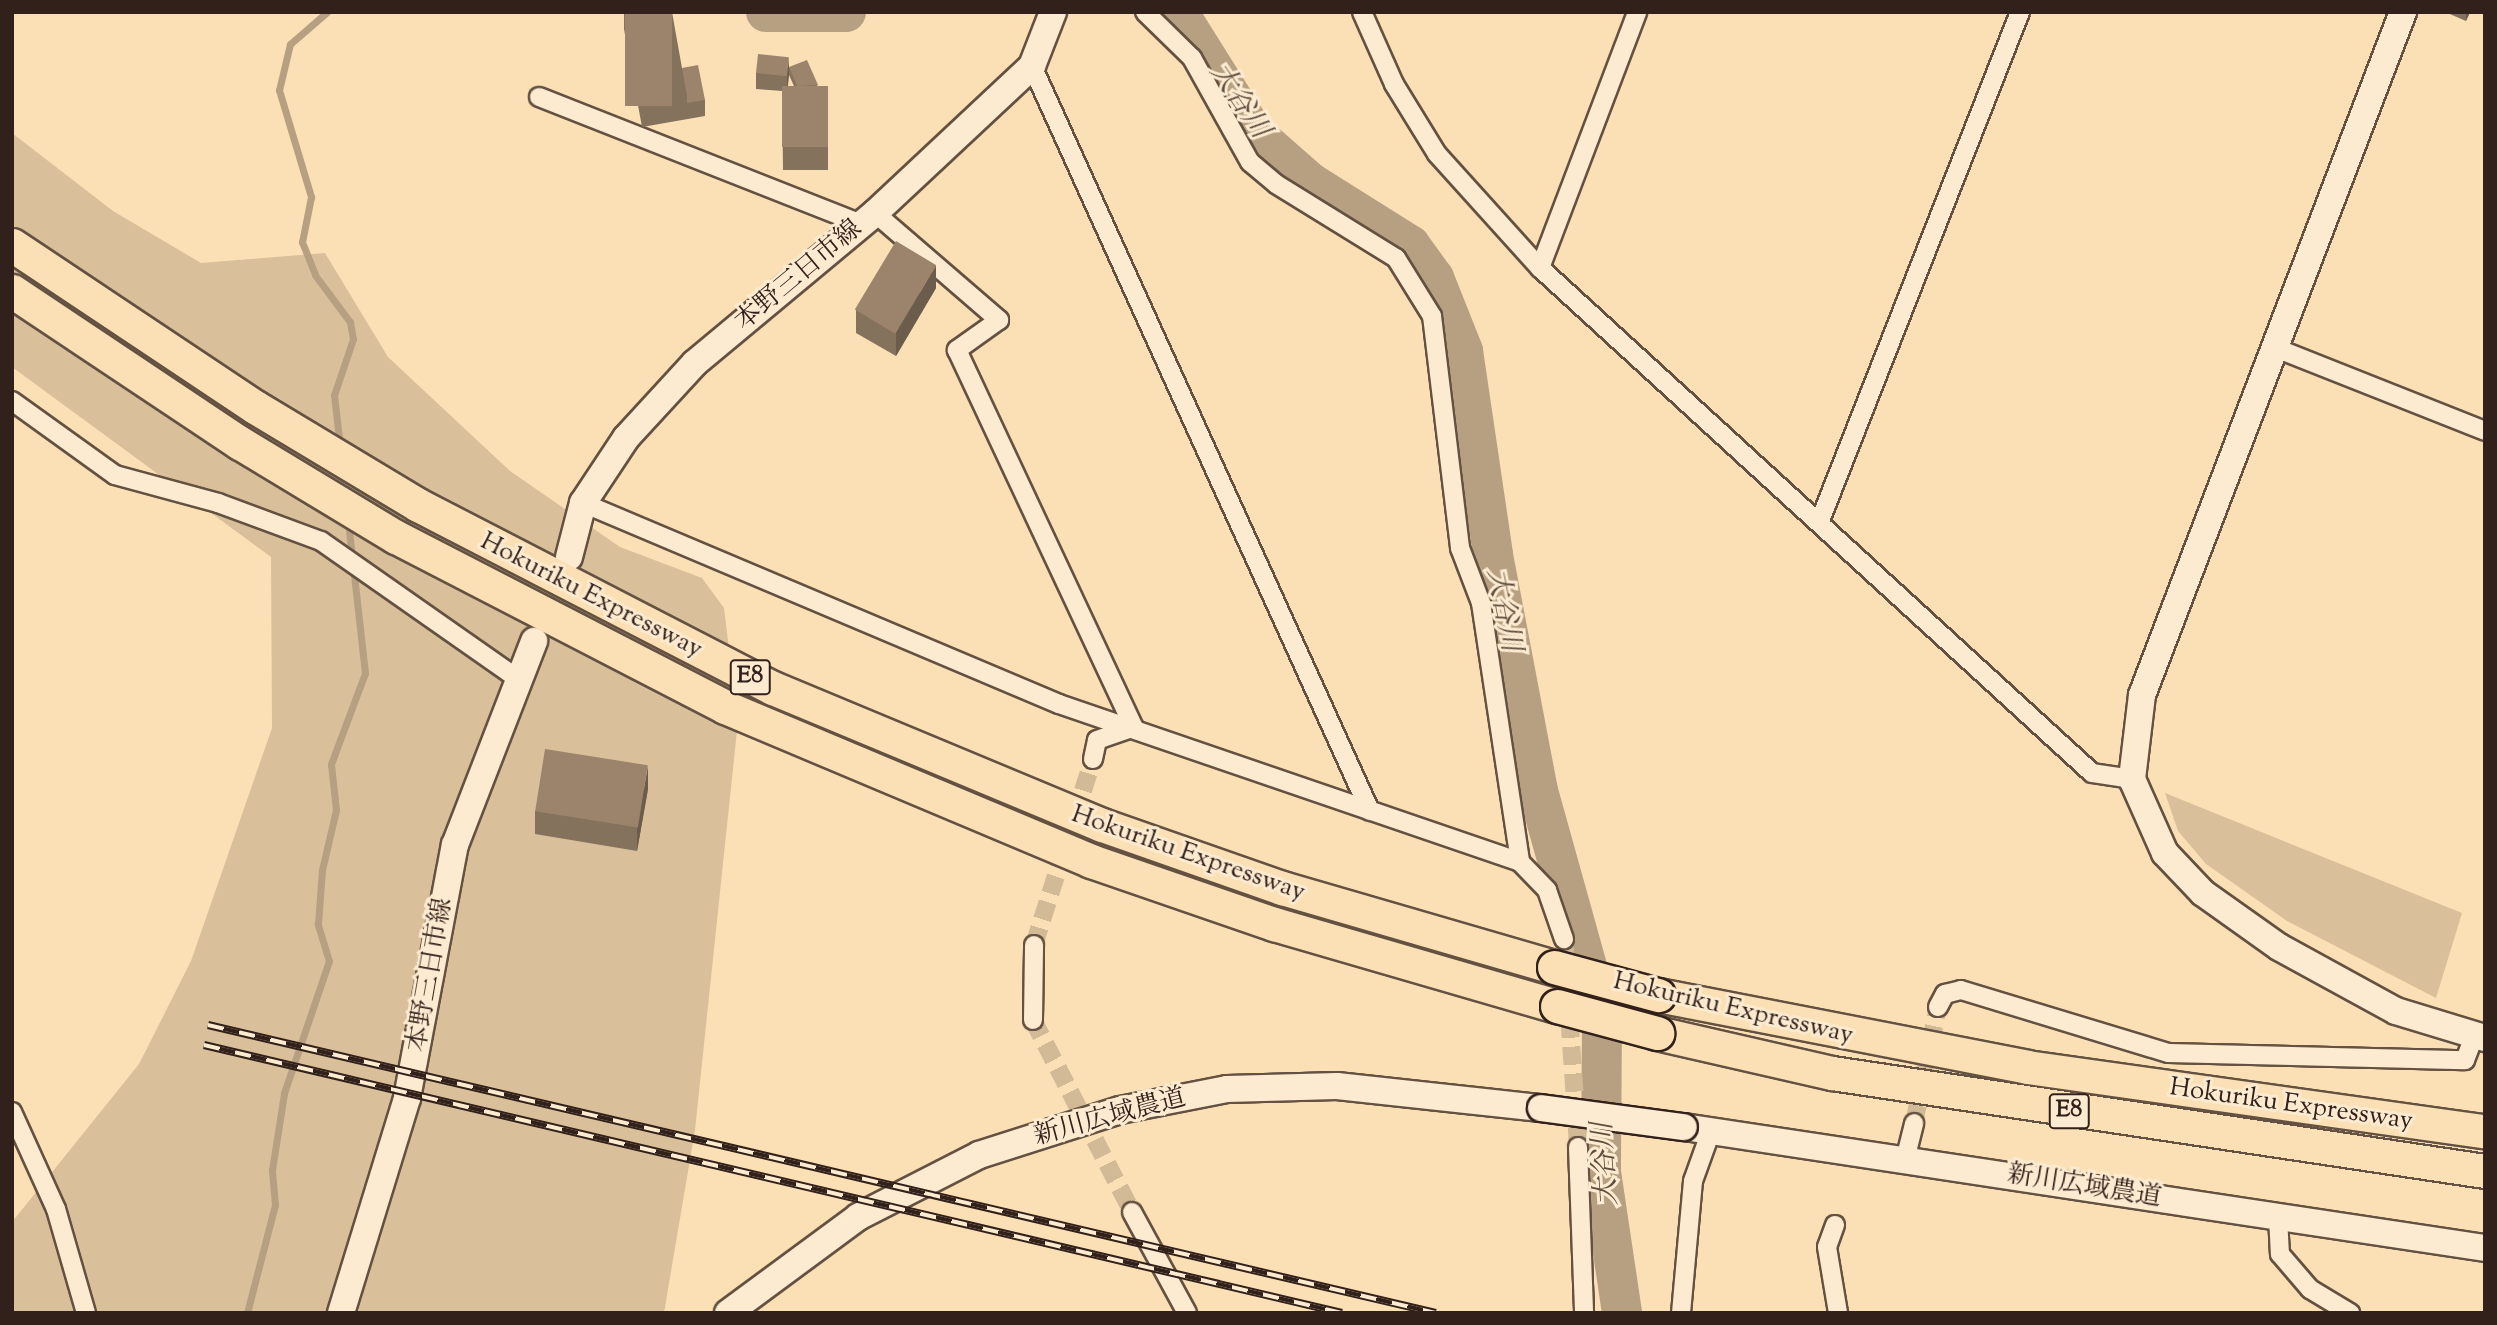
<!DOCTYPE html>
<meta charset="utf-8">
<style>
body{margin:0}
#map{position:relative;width:2497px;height:1325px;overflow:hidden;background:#fbe0b6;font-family:"Sorts Mill Goudy","Noto Serif JP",serif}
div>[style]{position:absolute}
.green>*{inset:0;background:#d9c09b}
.stream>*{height:7px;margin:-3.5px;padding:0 3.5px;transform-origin:3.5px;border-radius:3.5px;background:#b79f81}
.river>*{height:40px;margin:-20px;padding:0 20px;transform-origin:20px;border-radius:20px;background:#b79f81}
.street-tunnel>*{height:18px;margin-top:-9px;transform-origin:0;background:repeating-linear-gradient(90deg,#d3ba97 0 18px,transparent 0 27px)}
.roads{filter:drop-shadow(2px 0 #645141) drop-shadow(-2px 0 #645141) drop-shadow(0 2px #645141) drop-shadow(0 -2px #645141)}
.street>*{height:18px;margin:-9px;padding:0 9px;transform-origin:9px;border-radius:9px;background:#fcebd0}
.secondary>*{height:26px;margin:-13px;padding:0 13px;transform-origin:13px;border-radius:13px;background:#fcebd0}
.highway>*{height:33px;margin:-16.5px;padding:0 16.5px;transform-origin:16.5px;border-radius:16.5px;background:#fbe0b6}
.rail>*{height:8px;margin-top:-4px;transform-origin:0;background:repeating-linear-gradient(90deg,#fcebd0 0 16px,#32211a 0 32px);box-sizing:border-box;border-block:2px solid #32211a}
.bridges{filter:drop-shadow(2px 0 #32211a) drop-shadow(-2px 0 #32211a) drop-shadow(0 2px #32211a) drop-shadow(0 -2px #32211a)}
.secondary-bridge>*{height:26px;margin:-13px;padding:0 13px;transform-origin:13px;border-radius:13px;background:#fcebd0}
.highway-bridge>*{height:33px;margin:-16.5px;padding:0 16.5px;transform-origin:16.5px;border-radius:16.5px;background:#fbe0b6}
.wall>*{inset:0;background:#85725c}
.shaded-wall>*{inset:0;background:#6c5c4b}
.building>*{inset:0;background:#9b846b;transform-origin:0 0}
span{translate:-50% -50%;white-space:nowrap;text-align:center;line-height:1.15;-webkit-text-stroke:6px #fcebd0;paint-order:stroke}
.shield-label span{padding:2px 5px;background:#fcebd0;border:2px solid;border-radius:5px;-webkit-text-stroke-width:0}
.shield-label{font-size:24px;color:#32211a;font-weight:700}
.street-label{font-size:26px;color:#32211a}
.water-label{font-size:28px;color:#614d3e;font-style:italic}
.frame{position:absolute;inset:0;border:14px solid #32211a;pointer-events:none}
</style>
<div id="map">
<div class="green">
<div style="clip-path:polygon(12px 133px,113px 211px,201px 263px,325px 253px,388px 357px,510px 471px,620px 547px,702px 578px,724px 608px,738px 721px,695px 1130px,664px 1313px,12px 1313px,12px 1222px,139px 1064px,191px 961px,272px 728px,271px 557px,12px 367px)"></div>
<div style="clip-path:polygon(2165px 793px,2462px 913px,2436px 998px,2287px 921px,2206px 864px,2178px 831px)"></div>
</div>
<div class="stream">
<div style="left:327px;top:12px;width:49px;rotate:139.1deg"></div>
<div style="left:290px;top:44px;width:47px;rotate:103.4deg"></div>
<div style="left:279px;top:90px;width:112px;rotate:73.3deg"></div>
<div style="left:311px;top:197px;width:46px;rotate:101.3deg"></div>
<div style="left:302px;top:242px;width:35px;rotate:68deg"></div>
<div style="left:315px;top:275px;width:59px;rotate:53.3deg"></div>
<div style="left:350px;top:322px;width:17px;rotate:80deg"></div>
<div style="left:353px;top:339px;width:59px;rotate:108.7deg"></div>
<div style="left:334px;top:395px;width:52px;rotate:83.4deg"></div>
<div style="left:247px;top:1313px;width:112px;rotate:-75.5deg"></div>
<div style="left:275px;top:1205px;width:35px;rotate:-95deg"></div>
<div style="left:272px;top:1170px;width:78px;rotate:-81.1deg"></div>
<div style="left:284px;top:1093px;width:139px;rotate:-71.2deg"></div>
<div style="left:329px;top:961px;width:39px;rotate:-107deg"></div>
<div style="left:318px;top:924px;width:54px;rotate:-85.8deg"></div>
<div style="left:322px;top:870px;width:62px;rotate:-76.9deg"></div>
<div style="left:336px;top:810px;width:46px;rotate:-96.2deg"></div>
<div style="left:331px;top:764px;width:97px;rotate:-69.5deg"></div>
<div style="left:365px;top:673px;width:152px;rotate:-96.4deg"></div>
</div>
<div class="river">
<div style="left:766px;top:12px;width:80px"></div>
<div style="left:1178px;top:12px;width:143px;rotate:57.9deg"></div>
<div style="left:1254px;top:133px;width:76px;rotate:41.3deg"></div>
<div style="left:1311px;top:183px;width:117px;rotate:32.1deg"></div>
<div style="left:1410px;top:245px;width:41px;rotate:54deg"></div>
<div style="left:1434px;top:278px;width:79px;rotate:68.3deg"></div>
<div style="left:1463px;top:351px;width:206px;rotate:81.6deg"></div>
<div style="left:1493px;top:555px;width:240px;rotate:79.2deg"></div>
<div style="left:1538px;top:791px;width:238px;rotate:74.4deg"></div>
<div style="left:1602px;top:1020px;width:152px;rotate:90.4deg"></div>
<div style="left:1601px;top:1172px;width:143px;rotate:81.5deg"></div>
</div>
<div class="street-tunnel">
<div style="left:1564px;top:939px;width:208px;rotate:86.1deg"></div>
<div style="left:1034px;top:945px;width:195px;rotate:-72.4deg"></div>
<div style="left:1033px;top:1020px;width:216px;rotate:62.7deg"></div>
<div style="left:1914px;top:1123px;width:118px;rotate:-78.3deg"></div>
</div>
<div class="roads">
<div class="street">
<div style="left:1145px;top:12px;width:66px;rotate:44.4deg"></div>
<div style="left:1192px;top:58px;width:119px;rotate:60.9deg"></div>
<div style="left:1250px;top:162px;width:34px;rotate:40deg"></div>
<div style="left:1276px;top:184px;width:141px;rotate:31.7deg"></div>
<div style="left:1396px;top:258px;width:68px;rotate:58.2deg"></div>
<div style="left:1432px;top:316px;width:234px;rotate:83.1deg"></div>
<div style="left:1460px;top:548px;width:59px;rotate:69.1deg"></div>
<div style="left:1481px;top:603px;width:262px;rotate:81.4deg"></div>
<div style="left:1362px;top:12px;width:79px;rotate:66deg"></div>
<div style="left:1394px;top:84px;width:82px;rotate:58.4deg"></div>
<div style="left:1437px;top:154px;width:154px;rotate:47.9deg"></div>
<div style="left:1540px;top:268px;width:748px;rotate:42.45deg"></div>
<div style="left:2092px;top:773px;width:40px;rotate:8.5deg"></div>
<div style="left:1032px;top:66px;width:818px;rotate:65.6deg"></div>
<div style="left:539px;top:97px;width:346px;rotate:21.5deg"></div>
<div style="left:875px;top:213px;width:164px;rotate:40.8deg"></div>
<div style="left:999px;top:320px;width:52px;rotate:144.5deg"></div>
<div style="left:957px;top:350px;width:416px;rotate:64.9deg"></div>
<div style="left:1540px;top:268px;width:274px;rotate:-69.2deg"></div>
<div style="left:2273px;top:347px;width:228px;rotate:21.6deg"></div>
<div style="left:12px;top:401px;width:127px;rotate:35.7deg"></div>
<div style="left:115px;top:475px;width:107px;rotate:15.2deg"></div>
<div style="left:218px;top:503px;width:110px;rotate:20.3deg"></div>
<div style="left:321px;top:541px;width:241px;rotate:35deg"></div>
<div style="left:583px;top:503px;width:517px;rotate:22.89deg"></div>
<div style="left:1059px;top:704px;width:487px;rotate:18.9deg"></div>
<div style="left:1520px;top:862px;width:39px;rotate:46deg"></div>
<div style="left:1547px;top:890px;width:52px;rotate:70.9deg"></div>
<div style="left:1821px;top:518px;width:544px;rotate:-68.53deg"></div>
<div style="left:1093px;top:759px;width:19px;rotate:-78deg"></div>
<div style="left:1097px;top:740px;width:39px;rotate:-19deg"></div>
<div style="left:1938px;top:1007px;width:15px;rotate:-62deg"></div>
<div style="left:1945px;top:994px;width:16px;rotate:-14deg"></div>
<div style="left:1961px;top:990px;width:217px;rotate:16.9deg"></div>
<div style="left:2169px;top:1053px;width:296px;rotate:1.4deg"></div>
<div style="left:2465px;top:1060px;width:26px;rotate:-69deg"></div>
<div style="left:1033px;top:1020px;width:75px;rotate:-89.2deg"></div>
<div style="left:12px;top:1112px;width:107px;rotate:65.6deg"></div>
<div style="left:56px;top:1209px;width:108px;rotate:73.9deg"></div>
<div style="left:1578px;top:1147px;width:166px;rotate:87.9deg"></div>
<div style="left:1905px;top:1160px;width:38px;rotate:-76deg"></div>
<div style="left:1132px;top:1212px;width:115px;rotate:61.4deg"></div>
<div style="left:2278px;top:1217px;width:37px;rotate:87deg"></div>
<div style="left:2280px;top:1254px;width:46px;rotate:49.4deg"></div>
<div style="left:2310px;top:1289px;width:47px;rotate:31deg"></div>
<div style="left:1835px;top:1225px;width:23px;rotate:110deg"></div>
<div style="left:1827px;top:1247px;width:67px;rotate:80.5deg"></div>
<div style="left:1681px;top:1313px;width:133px;rotate:-84.8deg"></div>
<div style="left:1693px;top:1181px;width:53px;rotate:-70.2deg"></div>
</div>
<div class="secondary">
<div style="left:2403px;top:12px;width:731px;rotate:110.91deg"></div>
<div style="left:2142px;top:695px;width:85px;rotate:96.8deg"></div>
<div style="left:2132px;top:779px;width:81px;rotate:66deg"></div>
<div style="left:2165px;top:853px;width:55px;rotate:46.5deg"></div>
<div style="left:2203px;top:893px;width:93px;rotate:35.4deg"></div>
<div style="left:2279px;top:947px;width:133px;rotate:28.7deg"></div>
<div style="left:2396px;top:1011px;width:93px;rotate:16.9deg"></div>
<div style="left:569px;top:557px;width:56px;rotate:-75.5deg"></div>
<div style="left:583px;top:503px;width:78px;rotate:-56.5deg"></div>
<div style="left:626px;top:438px;width:102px;rotate:-47.4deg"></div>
<div style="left:695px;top:363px;width:234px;rotate:-39.8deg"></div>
<div style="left:875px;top:213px;width:215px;rotate:-43.1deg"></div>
<div style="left:1032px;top:66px;width:58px;rotate:-68.7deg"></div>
<div style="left:1684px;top:1127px;width:810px;rotate:8.59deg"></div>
<div style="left:341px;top:1313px;width:225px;rotate:-72.9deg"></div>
<div style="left:407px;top:1098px;width:258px;rotate:-79.3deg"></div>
<div style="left:455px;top:845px;width:219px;rotate:-68.8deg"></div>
<div style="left:728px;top:1313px;width:162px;rotate:-36.4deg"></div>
<div style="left:858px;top:1217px;width:136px;rotate:-27.1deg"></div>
<div style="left:979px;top:1155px;width:148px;rotate:-17.7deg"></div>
<div style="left:1120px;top:1110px;width:109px;rotate:-11.1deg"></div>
<div style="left:1227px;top:1089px;width:110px;rotate:-1.6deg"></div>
<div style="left:1337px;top:1086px;width:205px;rotate:6.2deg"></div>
</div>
<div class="highway">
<div style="left:12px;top:245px;width:292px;rotate:33.7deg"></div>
<div style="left:255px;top:407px;width:190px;rotate:31deg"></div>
<div style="left:418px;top:505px;width:399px;rotate:27.3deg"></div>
<div style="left:773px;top:688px;width:356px;rotate:22.6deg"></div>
<div style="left:1102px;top:825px;width:191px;rotate:19.3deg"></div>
<div style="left:1282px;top:888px;width:283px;rotate:16.2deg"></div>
<div style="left:12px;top:291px;width:274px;rotate:33.7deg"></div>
<div style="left:240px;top:443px;width:182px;rotate:31.1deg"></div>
<div style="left:396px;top:537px;width:370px;rotate:27.3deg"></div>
<div style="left:725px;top:707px;width:397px;rotate:22.8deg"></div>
<div style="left:1091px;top:861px;width:194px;rotate:19deg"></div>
<div style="left:1274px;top:924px;width:295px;rotate:16.2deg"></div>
<div style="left:1658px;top:995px;width:376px;rotate:11deg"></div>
<div style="left:2027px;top:1067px;width:462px;rotate:8deg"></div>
<div style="left:1657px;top:1033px;width:180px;rotate:12.9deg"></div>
<div style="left:1832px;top:1073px;width:660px;rotate:8.54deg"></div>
</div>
</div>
<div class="rail">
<div style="left:208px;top:1025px;width:1261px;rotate:13.2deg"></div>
<div style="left:204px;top:1045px;width:1169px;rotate:13.25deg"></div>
</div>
<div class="bridges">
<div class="secondary-bridge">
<div style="left:1541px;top:1108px;width:144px;rotate:7.6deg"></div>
</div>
<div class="highway-bridge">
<div style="left:1554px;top:967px;width:108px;rotate:15.1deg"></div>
<div style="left:1557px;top:1006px;width:104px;rotate:15.1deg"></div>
</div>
</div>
<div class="wall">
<div style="clip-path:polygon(624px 12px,672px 12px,682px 68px,705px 100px,705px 116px,642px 127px,624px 29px)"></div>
<div style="clip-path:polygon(2445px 12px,2470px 12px,2466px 21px)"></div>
<div style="clip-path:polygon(evenodd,789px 67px,818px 86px,828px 86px,828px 170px,783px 170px,782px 91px,756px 89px,756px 73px,789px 67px,789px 74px,789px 75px,794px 86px,788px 86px,789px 74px)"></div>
<div style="clip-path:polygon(936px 288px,896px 356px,856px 333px,856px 310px)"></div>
<div style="clip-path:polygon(648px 789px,637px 851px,535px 834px,535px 811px)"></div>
</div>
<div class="shaded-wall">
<div style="clip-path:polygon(2466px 12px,2470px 12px,2466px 21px)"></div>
<div style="clip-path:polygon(789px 57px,789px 73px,787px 92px,787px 76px)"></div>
<div style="clip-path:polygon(936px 265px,936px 288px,896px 356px,896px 333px)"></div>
<div style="clip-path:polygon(648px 766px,648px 789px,637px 851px,637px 828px)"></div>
</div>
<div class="building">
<div style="left:625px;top:12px;width:47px;height:94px"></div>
<div style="left:758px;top:54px;width:31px;height:19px;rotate:6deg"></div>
<div style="clip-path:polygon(807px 60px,818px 85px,797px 86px,789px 67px)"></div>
<div style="clip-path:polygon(698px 65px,705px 100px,687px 103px,687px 96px,682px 68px)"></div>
<div style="left:782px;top:86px;width:46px;height:61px"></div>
<div style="left:896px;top:241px;width:47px;height:80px;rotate:31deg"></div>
<div style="left:545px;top:749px;width:104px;height:63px;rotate:9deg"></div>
</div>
<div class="shield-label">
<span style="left:750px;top:677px">E8</span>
<span style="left:2069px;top:1111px">E8</span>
</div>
<div class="street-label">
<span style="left:799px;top:276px;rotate:-40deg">本野三日市線</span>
<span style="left:591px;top:596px;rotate:27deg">Hokuriku Expressway</span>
<span style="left:1188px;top:854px;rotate:19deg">Hokuriku Expressway</span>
<span style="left:431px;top:975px;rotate:-80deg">本野三日市線</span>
<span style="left:1733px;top:1009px;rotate:13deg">Hokuriku Expressway</span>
<span style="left:2291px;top:1105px;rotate:8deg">Hokuriku Expressway</span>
<span style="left:1110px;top:1118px;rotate:-15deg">新川広域農道</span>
<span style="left:2084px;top:1187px;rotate:9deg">新川広域農道</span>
</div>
<div class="water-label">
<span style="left:1239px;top:101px;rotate:56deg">大谷川</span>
<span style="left:1503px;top:610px;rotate:79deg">大谷川</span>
<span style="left:1606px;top:1164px;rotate:-94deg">大谷川</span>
</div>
<div class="frame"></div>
</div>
